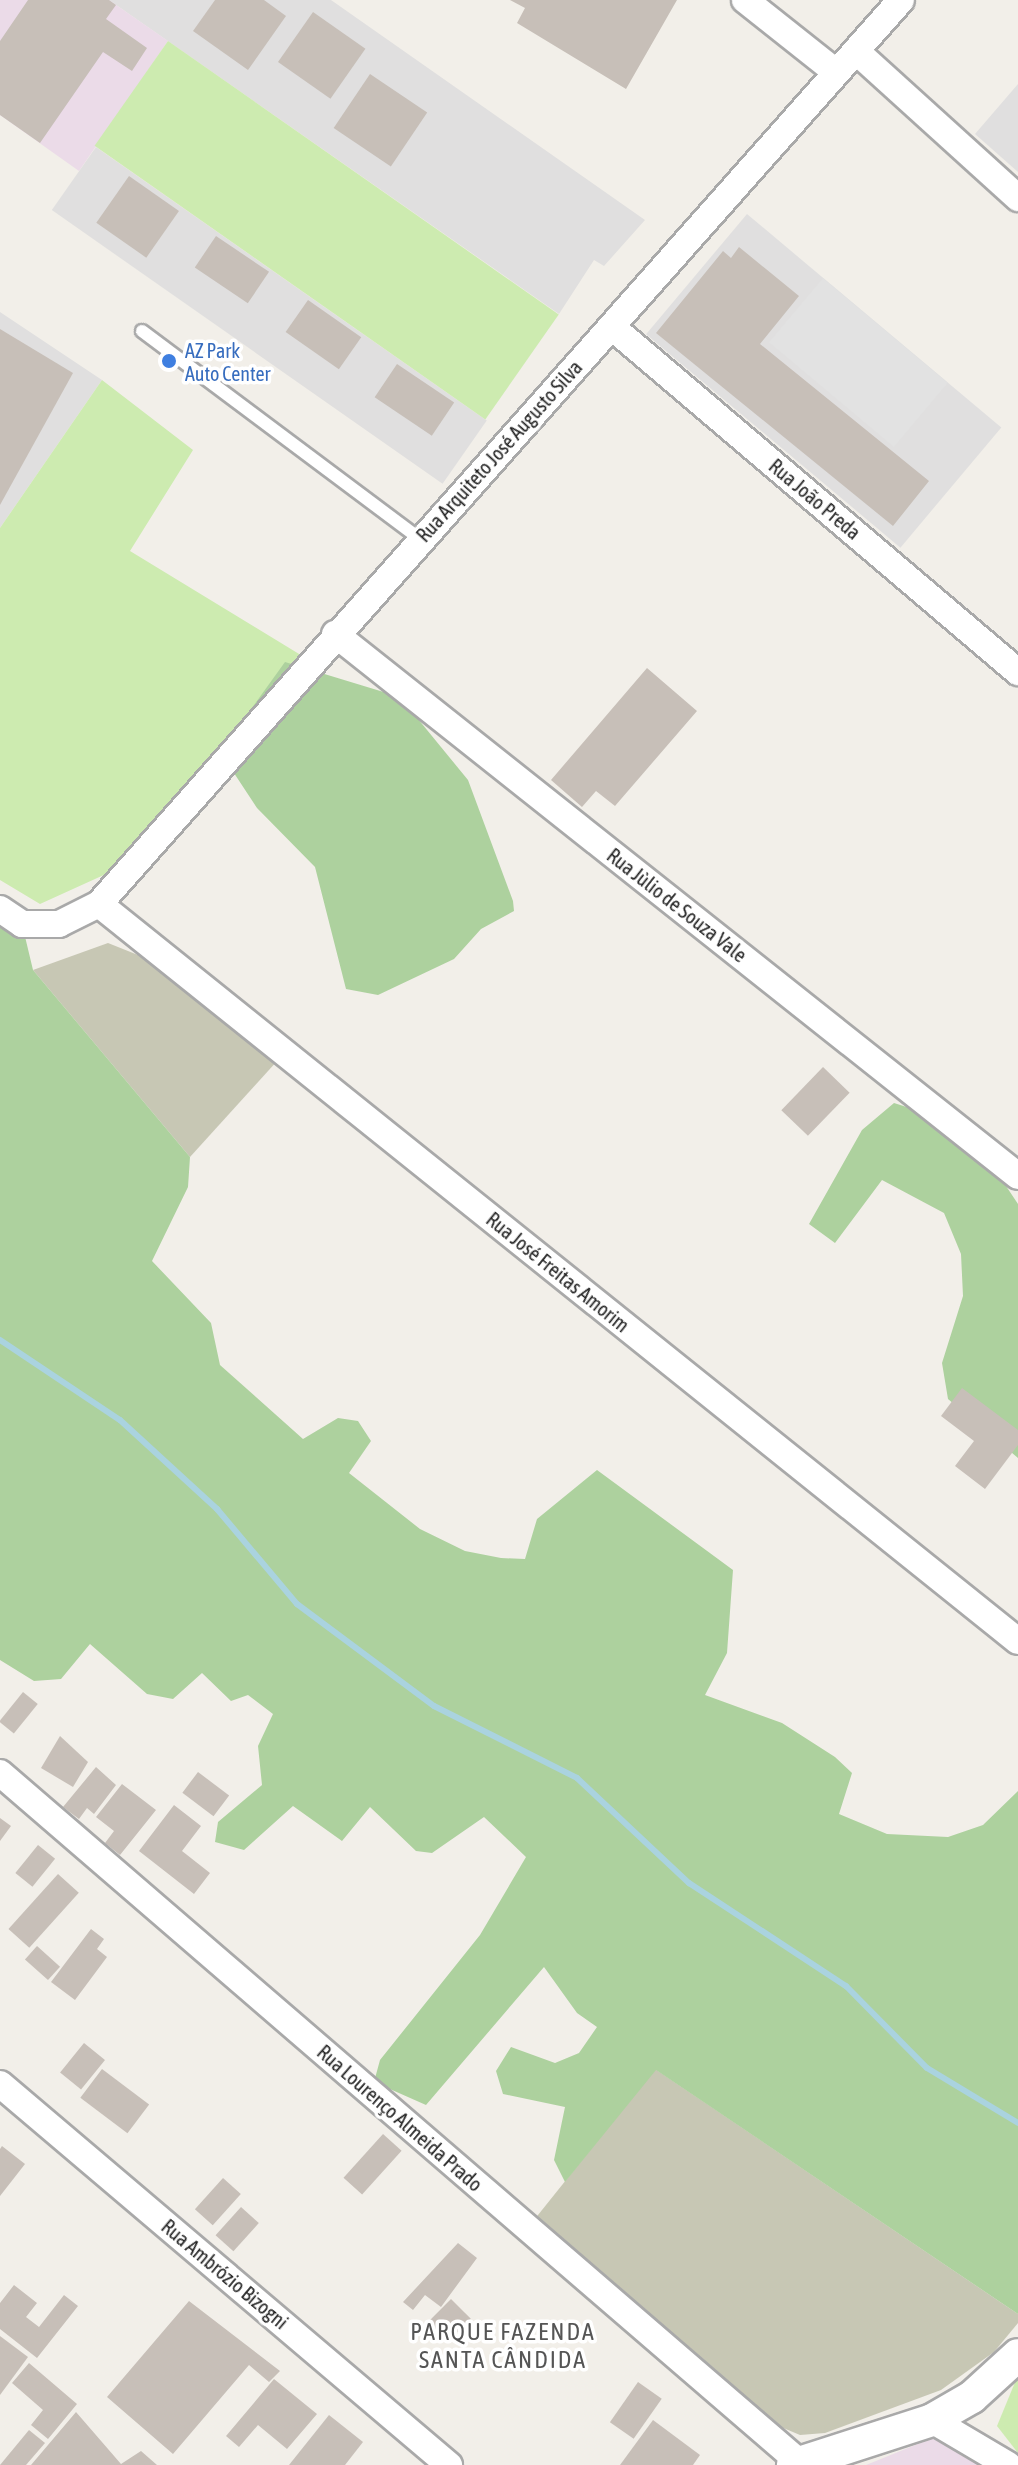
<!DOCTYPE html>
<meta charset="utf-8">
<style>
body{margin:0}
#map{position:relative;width:1018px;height:2465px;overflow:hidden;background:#f2efe9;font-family:"Asap Condensed",sans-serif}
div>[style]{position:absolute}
.residential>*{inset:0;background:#e0dfdf;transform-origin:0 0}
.industrial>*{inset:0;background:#ebdbe8}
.construction>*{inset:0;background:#c7c7b4}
.grass>*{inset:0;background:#cdebb0;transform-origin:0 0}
.forest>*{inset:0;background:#add19e}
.parking>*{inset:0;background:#e2e2e2;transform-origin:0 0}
.stream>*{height:6px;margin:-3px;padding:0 3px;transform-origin:3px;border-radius:3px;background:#aad3df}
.building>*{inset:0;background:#c7bfb8;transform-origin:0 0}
.roads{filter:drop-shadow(2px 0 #a9a9a9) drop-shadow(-2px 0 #a9a9a9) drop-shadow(0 2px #a9a9a9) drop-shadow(0 -2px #a9a9a9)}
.service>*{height:12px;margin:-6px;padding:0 6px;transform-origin:6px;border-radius:6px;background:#fff}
.minor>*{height:26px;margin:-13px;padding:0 13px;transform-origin:13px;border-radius:13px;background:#fff}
.tertiary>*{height:32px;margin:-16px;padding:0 16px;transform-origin:16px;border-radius:16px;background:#fff}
.dots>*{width:22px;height:22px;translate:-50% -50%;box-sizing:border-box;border:4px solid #fff;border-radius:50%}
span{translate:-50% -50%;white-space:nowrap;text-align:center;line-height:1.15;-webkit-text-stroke:7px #fff;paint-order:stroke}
.shop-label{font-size:20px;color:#366cbe}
.left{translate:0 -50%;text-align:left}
.street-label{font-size:20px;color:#222}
.quarter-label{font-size:24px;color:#555;letter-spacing:2px}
</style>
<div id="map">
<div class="residential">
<div style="clip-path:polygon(109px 0,331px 0,645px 220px,604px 266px,594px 260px,559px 314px)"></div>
<div style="clip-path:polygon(1018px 84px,1018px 172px,975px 134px)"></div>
<div style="left:96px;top:147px;width:477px;height:77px;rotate:35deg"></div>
<div style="left:747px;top:214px;width:332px;height:157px;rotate:40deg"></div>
<div style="clip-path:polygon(0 312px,102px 380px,0 528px)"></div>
</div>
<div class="industrial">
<div style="clip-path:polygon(0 0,109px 0,168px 41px,79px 171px,0 115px)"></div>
<div style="clip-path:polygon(935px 2437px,981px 2465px,866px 2465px)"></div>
</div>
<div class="construction">
<div style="clip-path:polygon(108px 943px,138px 955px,278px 1060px,190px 1157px,33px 970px)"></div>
<div style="clip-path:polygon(655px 2069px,1018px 2314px,1018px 2323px,994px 2352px,941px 2390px,825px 2433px,800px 2435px,781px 2427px,534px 2220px)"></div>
</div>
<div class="grass">
<div style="left:168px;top:41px;width:477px;height:128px;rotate:35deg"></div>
<div style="clip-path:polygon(102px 380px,193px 450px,130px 551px,304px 657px,106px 874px,40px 904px,0 880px,0 528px)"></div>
<div style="clip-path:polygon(1018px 2375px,1018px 2453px,997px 2426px)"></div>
</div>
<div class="forest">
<div style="clip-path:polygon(285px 662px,400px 697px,468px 780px,513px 901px,514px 911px,481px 929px,454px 959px,378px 995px,346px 989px,315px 867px,257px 808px,232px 770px,236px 730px)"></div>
<div style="clip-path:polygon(0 909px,22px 924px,33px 970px,190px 1157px,188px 1187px,152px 1261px,211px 1323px,220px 1365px,303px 1439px,338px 1418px,358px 1421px,371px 1441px,349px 1473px,420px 1529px,465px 1551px,501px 1558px,525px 1559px,537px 1519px,597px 1470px,733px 1570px,727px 1653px,705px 1695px,782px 1723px,835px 1757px,852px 1773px,839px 1814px,887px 1834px,948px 1837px,983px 1825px,1018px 1791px,1018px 2314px,656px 2070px,565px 2182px,554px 2160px,565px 2107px,503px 2094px,496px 2071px,511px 2047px,555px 2063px,579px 2053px,597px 2027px,577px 2013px,544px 1967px,426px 2105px,374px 2082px,380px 2060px,480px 1935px,526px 1857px,484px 1817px,432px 1853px,416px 1851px,370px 1807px,342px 1841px,293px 1806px,244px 1850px,215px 1842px,218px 1822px,262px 1785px,258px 1746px,273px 1714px,248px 1695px,231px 1701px,202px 1673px,173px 1699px,147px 1694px,90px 1644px,61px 1679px,34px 1681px,0 1660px)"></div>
<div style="clip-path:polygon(894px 1103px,966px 1126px,1018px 1204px,1018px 1458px,948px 1399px,942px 1363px,963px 1296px,961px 1254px,944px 1213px,882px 1180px,835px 1243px,809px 1224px,862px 1130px)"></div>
</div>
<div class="parking">
<div style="left:823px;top:278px;width:163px;height:84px;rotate:40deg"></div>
</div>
<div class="stream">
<div style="left:0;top:1340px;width:144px;rotate:33.7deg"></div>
<div style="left:120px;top:1420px;width:132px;rotate:42.5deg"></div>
<div style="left:217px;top:1509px;width:124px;rotate:49.9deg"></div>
<div style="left:297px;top:1604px;width:171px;rotate:36.7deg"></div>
<div style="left:434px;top:1706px;width:160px;rotate:26.7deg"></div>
<div style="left:577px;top:1778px;width:154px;rotate:43.2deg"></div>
<div style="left:689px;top:1883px;width:188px;rotate:33.3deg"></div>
<div style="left:846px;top:1986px;width:115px;rotate:45.4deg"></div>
<div style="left:927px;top:2068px;width:106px;rotate:31.1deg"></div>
</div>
<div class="building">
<div style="clip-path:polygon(28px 0,109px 0,116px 5px,106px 19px,147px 48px,132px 71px,103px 52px,40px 143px,0 115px,0 41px)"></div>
<div style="clip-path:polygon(215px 0,264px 0,286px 16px,248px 70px,193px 31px)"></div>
<div style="clip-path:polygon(510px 0,677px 0,626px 89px,517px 23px,525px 8px)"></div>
<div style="left:313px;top:12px;width:64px;height:61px;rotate:35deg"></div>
<div style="left:370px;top:74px;width:69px;height:65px;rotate:34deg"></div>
<div style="left:129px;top:176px;width:61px;height:57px;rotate:35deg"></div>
<div style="left:216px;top:236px;width:64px;height:38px;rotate:34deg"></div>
<div style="clip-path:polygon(739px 247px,799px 296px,760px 344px,929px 481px,893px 526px,656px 333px,723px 251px,731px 258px)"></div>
<div style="left:308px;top:300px;width:65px;height:39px;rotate:35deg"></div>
<div style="clip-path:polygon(0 329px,73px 373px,0 505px)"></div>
<div style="left:397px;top:364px;width:69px;height:40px;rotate:34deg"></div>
<div style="clip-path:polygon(647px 668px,697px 711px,615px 806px,596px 791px,582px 807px,551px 780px)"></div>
<div style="left:823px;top:1067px;width:37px;height:60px;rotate:44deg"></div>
<div style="clip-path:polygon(962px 1388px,1018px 1430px,1018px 1445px,985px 1489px,955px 1466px,974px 1441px,941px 1416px)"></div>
<div style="left:23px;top:1692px;width:19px;height:38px;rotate:39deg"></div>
<div style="clip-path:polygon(60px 1736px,88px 1762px,73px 1787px,41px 1768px)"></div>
<div style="clip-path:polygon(96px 1767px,116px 1785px,94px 1814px,87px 1808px,79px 1819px,63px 1807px)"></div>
<div style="left:198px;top:1772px;width:39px;height:26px;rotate:37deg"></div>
<div style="clip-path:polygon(122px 1784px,156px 1810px,120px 1855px,105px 1843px,114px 1831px,96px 1817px)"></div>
<div style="clip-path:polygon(174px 1805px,201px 1826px,182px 1851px,210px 1873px,194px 1894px,139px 1851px)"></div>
<div style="clip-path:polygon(0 1818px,11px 1826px,0 1841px)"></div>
<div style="left:38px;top:1845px;width:22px;height:36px;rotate:39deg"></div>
<div style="left:58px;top:1874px;width:28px;height:74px;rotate:42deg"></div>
<div style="clip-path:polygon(91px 1929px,104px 1939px,97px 1949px,107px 1957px,75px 2000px,51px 1982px)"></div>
<div style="left:37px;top:1946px;width:31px;height:18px;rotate:42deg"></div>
<div style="left:84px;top:2043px;width:27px;height:38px;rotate:39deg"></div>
<div style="left:102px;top:2069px;width:59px;height:36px;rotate:37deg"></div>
<div style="left:383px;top:2134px;width:25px;height:59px;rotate:42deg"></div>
<div style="clip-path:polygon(2px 2146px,25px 2164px,0 2196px,0 2149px)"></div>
<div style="left:223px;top:2178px;width:24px;height:42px;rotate:42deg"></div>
<div style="left:241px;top:2207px;width:24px;height:38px;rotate:42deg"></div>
<div style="clip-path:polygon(458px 2243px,477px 2258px,441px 2307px,425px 2295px,413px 2310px,403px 2302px)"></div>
<div style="clip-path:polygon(14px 2285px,37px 2303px,26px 2317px,39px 2327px,64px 2295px,78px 2306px,37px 2358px,0 2329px,0 2303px)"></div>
<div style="left:451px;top:2299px;width:28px;height:32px;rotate:45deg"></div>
<div style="clip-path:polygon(189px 2301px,280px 2371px,269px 2382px,249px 2365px,173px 2454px,107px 2397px)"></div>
<div style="clip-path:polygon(0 2336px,28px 2357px,0 2395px)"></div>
<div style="clip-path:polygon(29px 2363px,77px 2404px,48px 2439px,31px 2425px,43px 2410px,12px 2383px)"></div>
<div style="clip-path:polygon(274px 2379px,317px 2414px,287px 2449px,258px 2425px,239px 2447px,226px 2436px)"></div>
<div style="left:638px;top:2382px;width:29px;height:49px;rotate:35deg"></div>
<div style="clip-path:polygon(76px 2412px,121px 2464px,141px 2451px,157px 2465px,31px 2465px)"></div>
<div style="clip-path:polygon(329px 2415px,363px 2442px,345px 2465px,289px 2465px)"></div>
<div style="clip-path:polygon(653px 2420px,700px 2455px,693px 2465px,620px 2465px)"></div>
<div style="clip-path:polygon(29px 2430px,45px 2443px,26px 2465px,0 2465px)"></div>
</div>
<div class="roads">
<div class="service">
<div style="left:142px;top:331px;width:346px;rotate:36.8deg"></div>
</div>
<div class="minor">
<div style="left:745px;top:0;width:116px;rotate:38.4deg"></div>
<div style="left:856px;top:51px;width:219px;rotate:42.2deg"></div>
<div style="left:612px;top:327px;width:533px;rotate:40.36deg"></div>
<div style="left:335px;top:634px;width:872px;rotate:38.43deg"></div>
<div style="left:99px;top:904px;width:1178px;rotate:38.73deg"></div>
<div style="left:0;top:909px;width:27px;rotate:34deg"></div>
<div style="left:22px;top:924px;width:37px"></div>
<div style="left:59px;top:924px;width:45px;rotate:-26.6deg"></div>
<div style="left:99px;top:904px;width:1208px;rotate:-48.42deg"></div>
<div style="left:0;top:1773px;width:1055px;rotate:40.77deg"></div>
<div style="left:0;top:2084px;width:589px;rotate:40.32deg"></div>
<div style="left:932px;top:2420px;width:88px;rotate:30.6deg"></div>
</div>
<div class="tertiary">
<div style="left:793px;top:2465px;width:146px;rotate:-17.9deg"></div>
<div style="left:932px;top:2420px;width:46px;rotate:-29.9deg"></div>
<div style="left:972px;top:2397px;width:62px;rotate:-42.4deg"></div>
</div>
</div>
<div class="dots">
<div style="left:169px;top:361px;background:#3f7fe0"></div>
</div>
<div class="shop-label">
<span class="left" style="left:185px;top:362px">AZ Park<br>Auto Center</span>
</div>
<div class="street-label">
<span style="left:499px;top:451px;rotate:-48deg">Rua Arquiteto José Augusto Silva</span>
<span style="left:815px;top:499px;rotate:40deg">Rua João Preda</span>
<span style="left:677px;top:905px;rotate:38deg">Rua Jùlio de Souza Vale</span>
<span style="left:558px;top:1272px;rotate:39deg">Rua José Freitas Amorim</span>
<span style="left:400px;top:2118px;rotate:41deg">Rua Lourenço Almeida Prado</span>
<span style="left:225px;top:2274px;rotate:40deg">Rua Ambrózio Bizogni</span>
</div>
<div class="quarter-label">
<span style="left:503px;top:2346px">PARQUE FAZENDA<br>SANTA CÂNDIDA</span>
</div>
</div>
